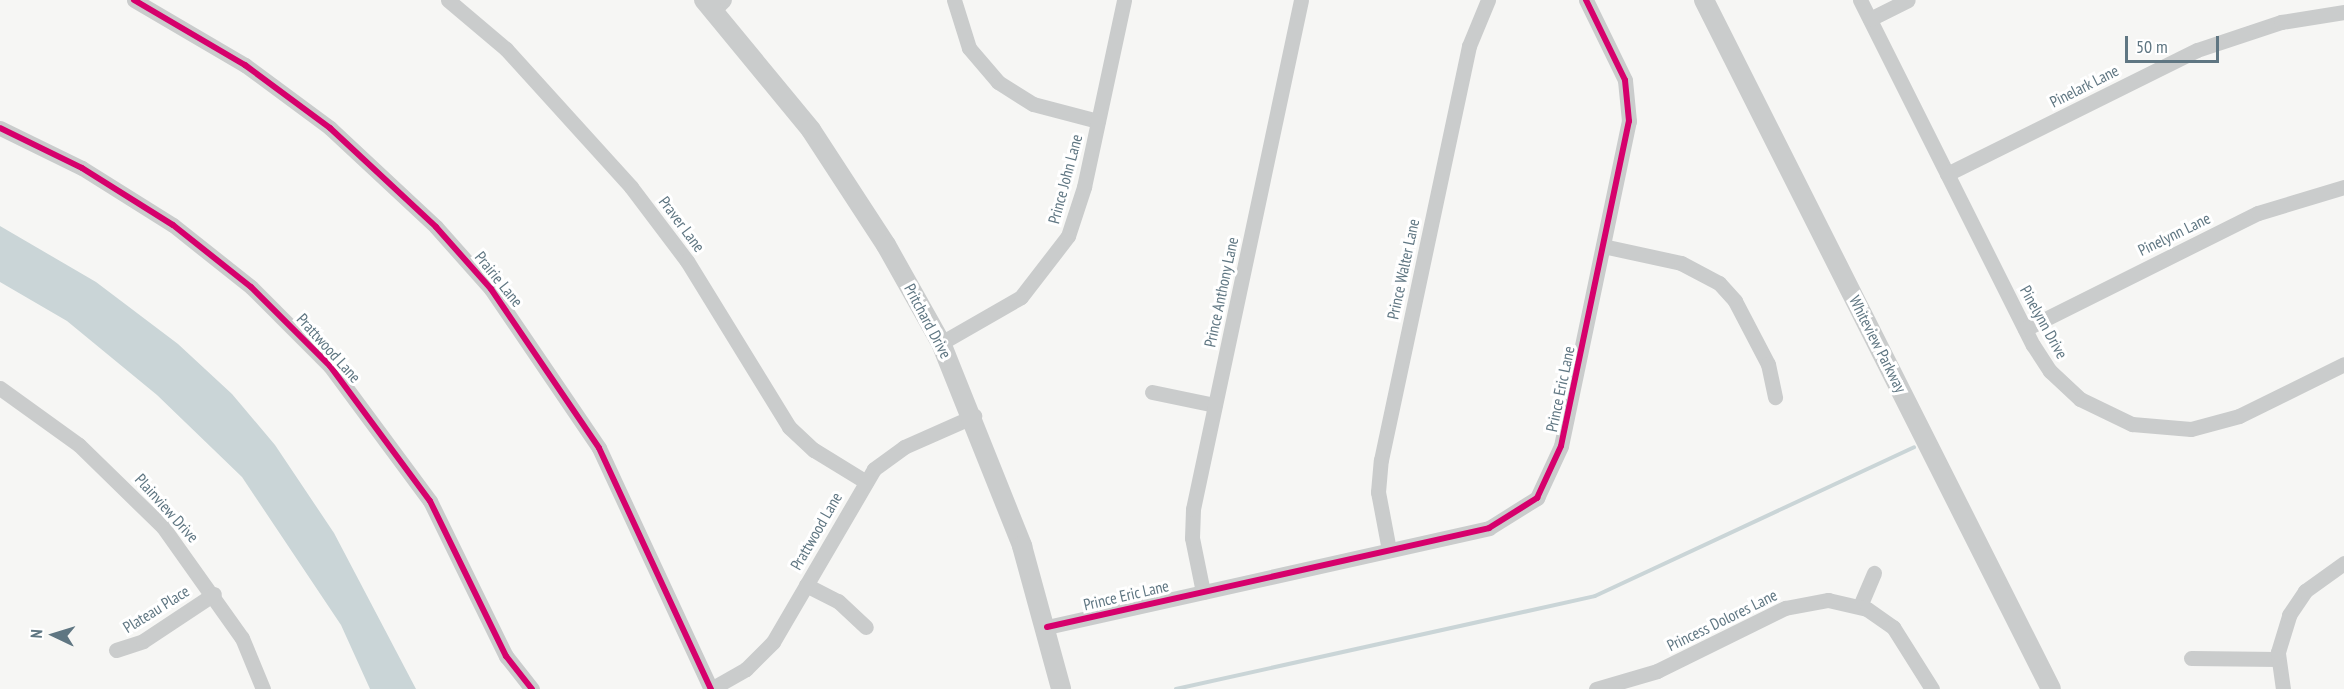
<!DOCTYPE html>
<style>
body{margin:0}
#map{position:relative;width:2344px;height:689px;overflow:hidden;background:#f6f6f4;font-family:"PT Sans Narrow",sans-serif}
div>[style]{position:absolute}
.water>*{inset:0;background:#cad5d7}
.stream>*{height:4px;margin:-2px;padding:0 2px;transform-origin:2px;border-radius:2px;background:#cad5d7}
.minor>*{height:15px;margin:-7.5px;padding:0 7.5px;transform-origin:7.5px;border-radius:7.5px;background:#cacccc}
.tertiary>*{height:20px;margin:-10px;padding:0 10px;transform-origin:10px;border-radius:10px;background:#cacccc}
.cycleway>*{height:6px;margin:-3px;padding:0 3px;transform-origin:3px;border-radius:3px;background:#d6006c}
span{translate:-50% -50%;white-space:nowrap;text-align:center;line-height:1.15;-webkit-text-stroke:6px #fff;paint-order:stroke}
.street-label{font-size:16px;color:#5f7682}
.north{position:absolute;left:24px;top:605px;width:60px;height:60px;-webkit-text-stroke:4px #fff;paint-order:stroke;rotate:274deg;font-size:16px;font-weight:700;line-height:24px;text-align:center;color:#5f7682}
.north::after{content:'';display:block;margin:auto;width:21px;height:27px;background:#5f7682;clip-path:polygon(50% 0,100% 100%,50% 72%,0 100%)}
.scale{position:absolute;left:2125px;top:36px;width:94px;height:27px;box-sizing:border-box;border:3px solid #5f7682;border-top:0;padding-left:8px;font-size:18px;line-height:21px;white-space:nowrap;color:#5f7682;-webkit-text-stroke:4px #fff;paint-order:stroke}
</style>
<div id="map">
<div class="water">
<div style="clip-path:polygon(0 226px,96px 282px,178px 344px,232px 394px,275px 445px,334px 533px,416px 689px,370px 689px,341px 625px,242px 477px,157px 395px,67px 321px,0 282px)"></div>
</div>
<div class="stream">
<div style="left:1176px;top:689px;width:429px;rotate:-12.5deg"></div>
<div style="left:1595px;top:596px;width:352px;rotate:-25deg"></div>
</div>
<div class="minor">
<div style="left:134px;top:0;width:129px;rotate:30.4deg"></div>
<div style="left:245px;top:65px;width:106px;rotate:36.5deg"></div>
<div style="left:330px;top:128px;width:145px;rotate:43deg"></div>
<div style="left:436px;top:227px;width:83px;rotate:48.4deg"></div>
<div style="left:491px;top:289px;width:192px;rotate:55.8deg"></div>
<div style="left:599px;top:448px;width:266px;rotate:65.1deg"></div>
<div style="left:448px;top:0;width:76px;rotate:40.2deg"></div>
<div style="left:506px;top:49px;width:186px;rotate:47.8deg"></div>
<div style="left:631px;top:187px;width:93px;rotate:52.9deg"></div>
<div style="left:687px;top:261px;width:195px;rotate:58.4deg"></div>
<div style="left:789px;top:427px;width:34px;rotate:43deg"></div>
<div style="left:814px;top:450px;width:61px;rotate:31.6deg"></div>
<div style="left:954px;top:0;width:50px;rotate:72.6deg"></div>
<div style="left:969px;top:48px;width:45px;rotate:49.5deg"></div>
<div style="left:998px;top:82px;width:41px;rotate:32.2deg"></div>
<div style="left:1033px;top:104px;width:67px;rotate:14.7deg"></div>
<div style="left:1860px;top:0;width:386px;rotate:63.4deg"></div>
<div style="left:2033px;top:345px;width:31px;rotate:57deg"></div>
<div style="left:2050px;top:371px;width:41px;rotate:43deg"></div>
<div style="left:2080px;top:399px;width:58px;rotate:25.7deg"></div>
<div style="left:2132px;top:424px;width:59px;rotate:4.8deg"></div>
<div style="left:2191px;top:429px;width:50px;rotate:-15.2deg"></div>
<div style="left:2239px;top:416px;width:117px;rotate:-26.3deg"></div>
<div style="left:714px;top:10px;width:14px;rotate:-45deg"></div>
<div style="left:1870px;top:19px;width:42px;rotate:-26.6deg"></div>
<div style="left:0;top:128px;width:91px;rotate:26deg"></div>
<div style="left:82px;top:168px;width:107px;rotate:32.1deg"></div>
<div style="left:173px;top:225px;width:100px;rotate:38.5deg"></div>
<div style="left:251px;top:287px;width:112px;rotate:45deg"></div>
<div style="left:330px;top:366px;width:168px;rotate:53.5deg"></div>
<div style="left:430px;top:501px;width:173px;rotate:63.9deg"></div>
<div style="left:506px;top:656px;width:42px;rotate:51.8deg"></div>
<div style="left:1947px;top:174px;width:279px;rotate:-26.4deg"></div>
<div style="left:2197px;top:50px;width:89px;rotate:-18.4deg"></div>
<div style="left:2281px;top:22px;width:64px;rotate:-9deg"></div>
<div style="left:1603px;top:246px;width:80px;rotate:12.3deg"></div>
<div style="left:1681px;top:263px;width:43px;rotate:27.8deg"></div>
<div style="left:1719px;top:283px;width:24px;rotate:48deg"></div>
<div style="left:1735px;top:301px;width:71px;rotate:62.4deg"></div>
<div style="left:1768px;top:364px;width:34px;rotate:78deg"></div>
<div style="left:2025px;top:329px;width:260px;rotate:-26.5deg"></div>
<div style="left:2258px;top:213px;width:90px;rotate:-16.8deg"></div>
<div style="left:941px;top:343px;width:92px;rotate:-29.9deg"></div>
<div style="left:1021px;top:297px;width:77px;rotate:-52.4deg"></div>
<div style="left:1068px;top:236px;width:52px;rotate:-71.9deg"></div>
<div style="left:1084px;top:187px;width:191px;rotate:-77.9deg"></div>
<div style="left:0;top:388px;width:97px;rotate:35.8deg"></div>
<div style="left:79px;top:445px;width:117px;rotate:44.3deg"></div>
<div style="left:163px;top:527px;width:136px;rotate:54.6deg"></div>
<div style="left:242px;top:638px;width:55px;rotate:67.6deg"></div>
<div style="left:1152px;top:392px;width:64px;rotate:11.7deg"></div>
<div style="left:1389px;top:550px;width:59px;rotate:-100.7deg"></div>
<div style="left:1378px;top:492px;width:32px;rotate:-85deg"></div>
<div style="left:1381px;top:460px;width:423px;rotate:-78deg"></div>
<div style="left:1469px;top:46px;width:50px;rotate:-67.6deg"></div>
<div style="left:806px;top:585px;width:36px;rotate:27deg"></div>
<div style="left:838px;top:601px;width:38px;rotate:43deg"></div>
<div style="left:1203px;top:592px;width:55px;rotate:-101.5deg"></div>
<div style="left:1192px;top:538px;width:29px;rotate:-88deg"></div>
<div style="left:1193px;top:509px;width:520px;rotate:-78.02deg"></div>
<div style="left:1860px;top:606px;width:36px;rotate:-67deg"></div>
<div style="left:1047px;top:627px;width:453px;rotate:-12.6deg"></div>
<div style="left:1489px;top:528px;width:57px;rotate:-32deg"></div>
<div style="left:1537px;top:498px;width:57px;rotate:-65.2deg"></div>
<div style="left:1561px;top:446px;width:332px;rotate:-78.2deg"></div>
<div style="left:1629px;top:121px;width:41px;rotate:-95.6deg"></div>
<div style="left:1625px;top:80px;width:89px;rotate:-116deg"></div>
<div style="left:116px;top:650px;width:28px;rotate:-18deg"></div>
<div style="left:143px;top:641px;width:85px;rotate:-33.5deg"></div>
<div style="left:2191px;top:658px;width:87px;rotate:0.7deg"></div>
<div style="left:711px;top:689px;width:40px;rotate:-29.7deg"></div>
<div style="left:746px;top:669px;width:38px;rotate:-45deg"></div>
<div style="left:773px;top:642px;width:200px;rotate:-59.7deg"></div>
<div style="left:874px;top:469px;width:37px;rotate:-36deg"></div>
<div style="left:904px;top:447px;width:77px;rotate:-23.9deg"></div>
<div style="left:1596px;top:689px;width:64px;rotate:-16.4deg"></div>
<div style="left:1657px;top:671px;width:143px;rotate:-26.2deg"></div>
<div style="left:1785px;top:608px;width:44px;rotate:-10.5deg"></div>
<div style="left:1828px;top:600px;width:40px;rotate:13deg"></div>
<div style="left:1867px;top:609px;width:32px;rotate:35deg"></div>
<div style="left:1893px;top:627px;width:73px;rotate:57.8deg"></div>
<div style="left:2283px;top:689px;width:37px;rotate:-98deg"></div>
<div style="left:2278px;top:652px;width:39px;rotate:-73deg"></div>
<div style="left:2289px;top:615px;width:29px;rotate:-56deg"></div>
<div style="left:2305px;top:591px;width:48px;rotate:-35.7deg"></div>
</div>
<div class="tertiary">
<div style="left:704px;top:0;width:168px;rotate:50.5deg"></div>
<div style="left:811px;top:130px;width:137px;rotate:56.9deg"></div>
<div style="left:886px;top:245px;width:112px;rotate:60.7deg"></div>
<div style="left:941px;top:343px;width:219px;rotate:68.2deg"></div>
<div style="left:1022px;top:546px;width:148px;rotate:74.7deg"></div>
<div style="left:1704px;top:0;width:771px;rotate:63.27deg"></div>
</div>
<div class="cycleway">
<div style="left:134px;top:0;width:129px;rotate:30.4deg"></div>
<div style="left:245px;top:65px;width:106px;rotate:36.5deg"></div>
<div style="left:330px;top:128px;width:145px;rotate:43deg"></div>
<div style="left:436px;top:227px;width:83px;rotate:48.4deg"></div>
<div style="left:491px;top:289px;width:192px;rotate:55.8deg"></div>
<div style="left:599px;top:448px;width:266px;rotate:65.1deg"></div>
<div style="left:0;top:128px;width:91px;rotate:26deg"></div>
<div style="left:82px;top:168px;width:107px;rotate:32.1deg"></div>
<div style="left:173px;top:225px;width:100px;rotate:38.5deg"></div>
<div style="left:251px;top:287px;width:112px;rotate:45deg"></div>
<div style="left:330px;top:366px;width:168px;rotate:53.5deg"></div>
<div style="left:430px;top:501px;width:173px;rotate:63.9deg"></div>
<div style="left:506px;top:656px;width:42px;rotate:51.8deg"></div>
<div style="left:1047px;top:627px;width:453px;rotate:-12.6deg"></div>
<div style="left:1489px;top:528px;width:57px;rotate:-32deg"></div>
<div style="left:1537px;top:498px;width:57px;rotate:-65.2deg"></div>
<div style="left:1561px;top:446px;width:332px;rotate:-78.2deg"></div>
<div style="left:1629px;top:121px;width:41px;rotate:-95.6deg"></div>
<div style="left:1625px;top:80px;width:89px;rotate:-116deg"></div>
</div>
<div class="street-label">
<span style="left:2084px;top:86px;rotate:-27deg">Pinelark Lane</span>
<span style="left:1065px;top:179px;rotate:-75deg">Prince John Lane</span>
<span style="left:682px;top:224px;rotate:53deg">Praver Lane</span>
<span style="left:2174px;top:234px;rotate:-26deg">Pinelynn Lane</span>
<span style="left:1403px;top:269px;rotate:-78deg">Prince Walter Lane</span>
<span style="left:499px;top:279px;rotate:51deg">Prairie Lane</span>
<span style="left:1221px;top:292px;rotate:-78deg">Prince Anthony Lane</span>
<span style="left:928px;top:321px;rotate:62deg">Pritchard Drive</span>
<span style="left:2044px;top:322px;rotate:61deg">Pinelynn Drive</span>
<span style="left:1878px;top:344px;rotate:63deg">Whiteview Parkway</span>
<span style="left:329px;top:348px;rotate:48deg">Prattwood Lane</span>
<span style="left:1560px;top:389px;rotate:-78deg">Prince Eric Lane</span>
<span style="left:167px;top:508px;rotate:48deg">Plainview Drive</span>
<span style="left:816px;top:531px;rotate:-60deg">Prattwood Lane</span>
<span style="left:1126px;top:595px;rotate:-13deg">Prince Eric Lane</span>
<span style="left:156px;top:609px;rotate:-32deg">Plateau Place</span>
<span style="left:1722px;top:620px;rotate:-26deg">Princess Dolores Lane</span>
</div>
<div class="north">N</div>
<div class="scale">50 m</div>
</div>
